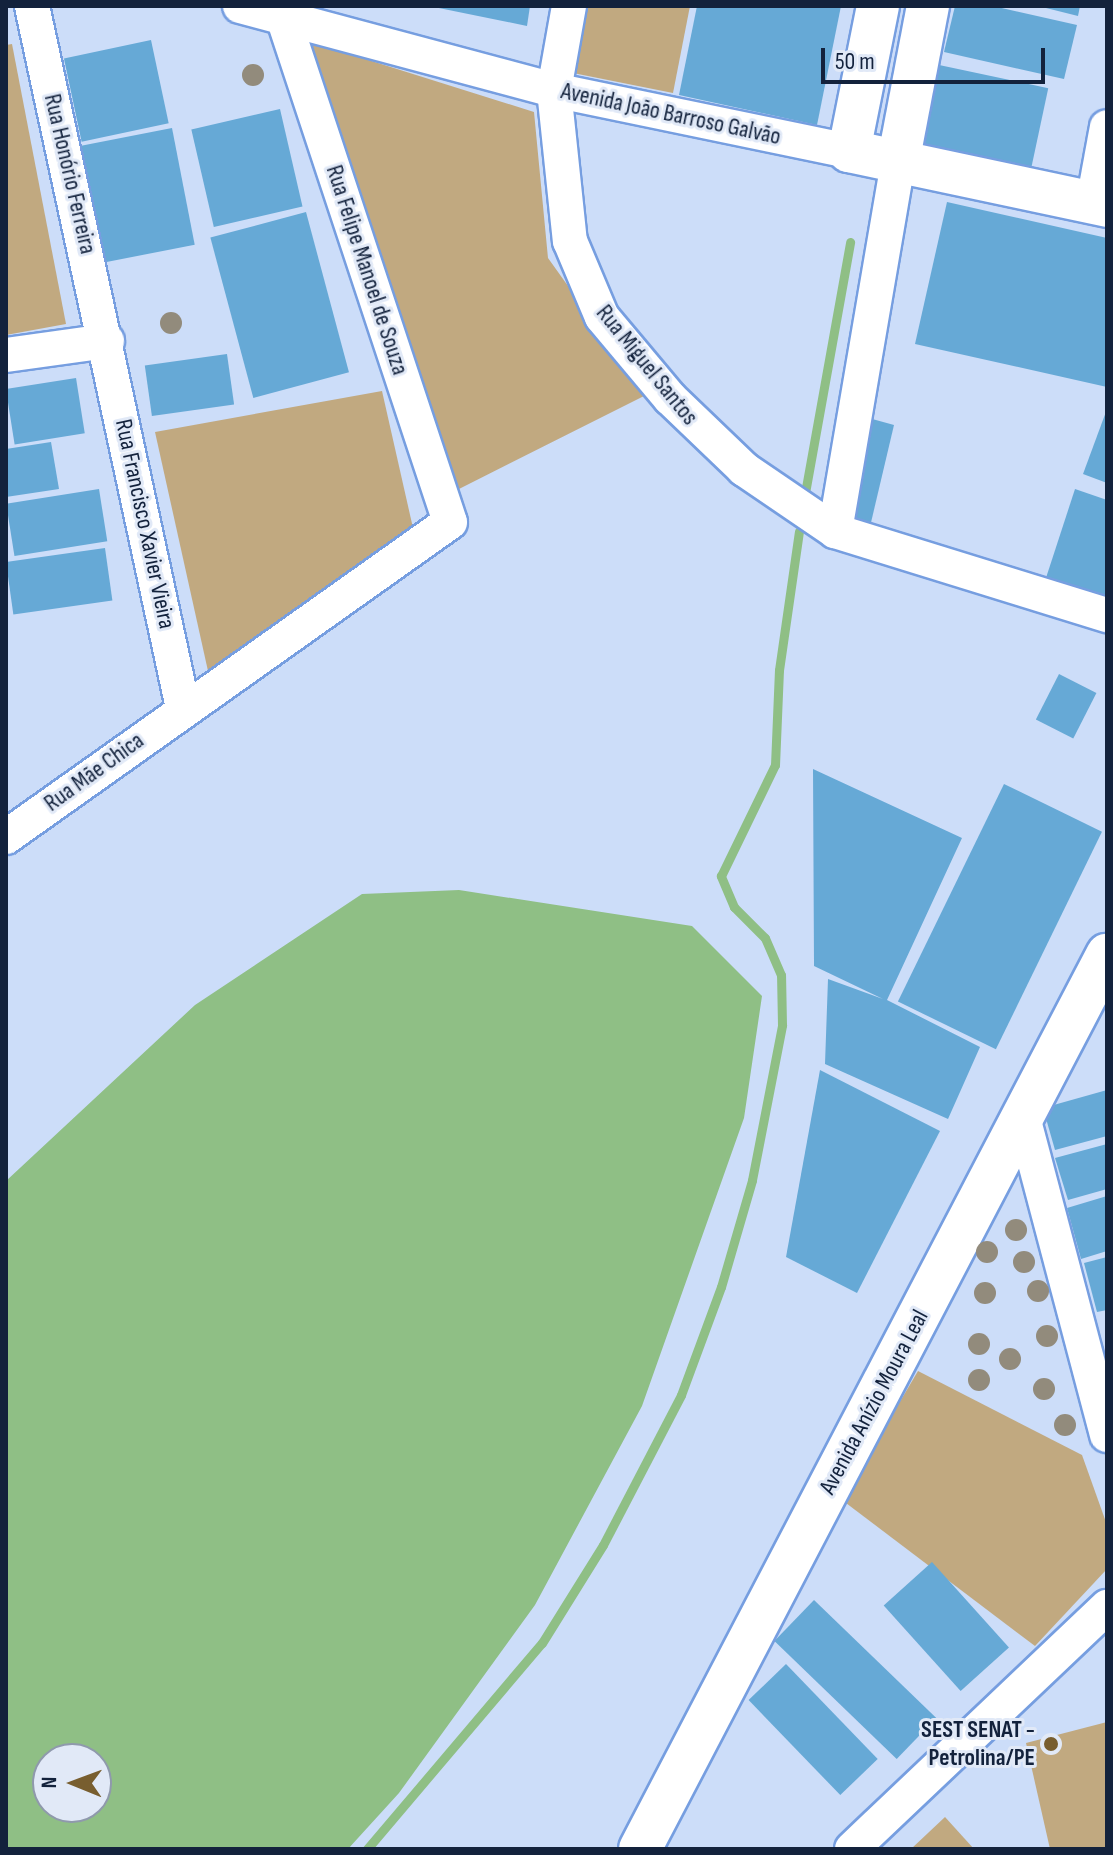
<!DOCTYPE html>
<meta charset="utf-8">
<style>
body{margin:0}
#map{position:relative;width:1113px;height:1855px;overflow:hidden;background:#ccddf9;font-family:"Sofia Sans Condensed",sans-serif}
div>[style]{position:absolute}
.green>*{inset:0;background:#c1a980}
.water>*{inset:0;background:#8fbf85}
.stream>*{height:9px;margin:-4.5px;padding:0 4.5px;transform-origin:4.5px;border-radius:4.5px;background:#8fbf85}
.building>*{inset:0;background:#66a9d6;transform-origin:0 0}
.roads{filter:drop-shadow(2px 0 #769ee0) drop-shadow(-2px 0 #769ee0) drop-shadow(0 2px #769ee0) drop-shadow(0 -2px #769ee0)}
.minor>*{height:34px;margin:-17px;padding:0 17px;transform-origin:17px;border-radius:17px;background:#fff}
.tertiary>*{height:42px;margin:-21px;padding:0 21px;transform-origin:21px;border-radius:21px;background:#fff}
.trees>*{width:22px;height:22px;margin:-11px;border-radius:50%;background:#928b7c}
.dots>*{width:22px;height:22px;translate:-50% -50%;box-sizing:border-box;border:4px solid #e1e9f7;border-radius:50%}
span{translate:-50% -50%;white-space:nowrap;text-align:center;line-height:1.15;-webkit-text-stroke:6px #e1e9f7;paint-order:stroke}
.street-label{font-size:24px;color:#13223c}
.poi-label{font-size:24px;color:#13223c;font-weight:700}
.right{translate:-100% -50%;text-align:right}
.frame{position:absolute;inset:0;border:8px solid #13223c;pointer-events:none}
.north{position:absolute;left:32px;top:1743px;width:80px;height:80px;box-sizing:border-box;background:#e1e9f7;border:2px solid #8f99ac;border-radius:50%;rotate:271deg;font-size:22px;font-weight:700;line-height:32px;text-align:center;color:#13223c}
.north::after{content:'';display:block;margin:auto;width:28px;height:36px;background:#785e2f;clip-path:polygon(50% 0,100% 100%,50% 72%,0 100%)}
.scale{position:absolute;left:821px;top:48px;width:224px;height:36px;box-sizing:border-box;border:4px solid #13223c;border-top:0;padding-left:10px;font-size:24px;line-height:28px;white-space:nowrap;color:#13223c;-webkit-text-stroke:6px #e1e9f7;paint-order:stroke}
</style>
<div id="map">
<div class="green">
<div style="clip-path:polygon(581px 6px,690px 6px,673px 93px,568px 72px)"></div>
<div style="clip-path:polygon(308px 41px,534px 112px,548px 258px,646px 395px,457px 490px)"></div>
<div style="clip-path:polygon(12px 44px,66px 324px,6px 335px,6px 45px)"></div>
<div style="clip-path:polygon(382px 391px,413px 528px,208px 671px,155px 432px)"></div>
<div style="clip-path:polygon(918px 1371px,1082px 1455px,1107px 1525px,1107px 1569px,1035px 1646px,842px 1500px)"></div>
<div style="clip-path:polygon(1107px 1722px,1107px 1849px,1050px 1849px,1026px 1743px)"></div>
<div style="clip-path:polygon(945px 1817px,974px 1849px,911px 1849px)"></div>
</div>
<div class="water">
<div style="clip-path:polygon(evenodd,459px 890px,692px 926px,762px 996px,744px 1118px,642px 1406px,535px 1605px,399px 1793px,348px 1849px,6px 1849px,6px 1181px,195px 1005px,362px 894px,459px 890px,48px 1759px,96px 1759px,96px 1807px,48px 1807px,48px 1759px)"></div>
</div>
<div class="stream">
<div style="left:805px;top:493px;width:255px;rotate:-79.8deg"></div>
<div style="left:367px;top:1849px;width:270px;rotate:-49.7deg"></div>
<div style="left:542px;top:1643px;width:115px;rotate:-58.1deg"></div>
<div style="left:603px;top:1545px;width:169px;rotate:-62.5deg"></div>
<div style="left:681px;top:1395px;width:115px;rotate:-69.7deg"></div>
<div style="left:721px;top:1287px;width:111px;rotate:-73.8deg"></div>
<div style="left:752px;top:1180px;width:158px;rotate:-79deg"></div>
<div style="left:782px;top:1025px;width:50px;rotate:-91.1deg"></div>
<div style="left:781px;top:975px;width:40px;rotate:-113.4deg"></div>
<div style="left:765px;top:938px;width:44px;rotate:-135deg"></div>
<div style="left:734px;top:907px;width:34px;rotate:-113deg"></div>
<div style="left:721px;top:876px;width:123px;rotate:-64.1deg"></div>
<div style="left:775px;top:765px;width:95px;rotate:-87.6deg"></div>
<div style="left:779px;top:670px;width:140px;rotate:-81.8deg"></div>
</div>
<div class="building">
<div style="clip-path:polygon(429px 6px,530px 6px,527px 26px)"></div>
<div style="clip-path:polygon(697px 6px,841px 6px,817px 125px,679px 95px)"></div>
<div style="clip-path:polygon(955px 6px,993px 6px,1077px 25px,1064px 79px,944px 52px)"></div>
<div style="clip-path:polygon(1038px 6px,1080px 6px,1078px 16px)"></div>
<div style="left:151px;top:40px;width:85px;height:89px;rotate:78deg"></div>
<div style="left:925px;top:62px;width:126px;height:95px;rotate:12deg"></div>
<div style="left:280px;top:109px;width:100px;height:91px;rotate:77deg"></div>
<div style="left:172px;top:128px;width:119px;height:99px;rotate:79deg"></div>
<div style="clip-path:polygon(947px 202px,1107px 238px,1107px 387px,915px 344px)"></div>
<div style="left:306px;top:212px;width:166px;height:99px;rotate:75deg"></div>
<div style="left:227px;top:354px;width:51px;height:83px;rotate:82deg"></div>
<div style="left:76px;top:378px;width:56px;height:71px;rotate:81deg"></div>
<div style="clip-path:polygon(1107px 409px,1107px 483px,1083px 474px)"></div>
<div style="clip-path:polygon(865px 417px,894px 425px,869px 531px,848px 525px)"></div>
<div style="clip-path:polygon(51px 442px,59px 489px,6px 497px,6px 449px)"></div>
<div style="left:99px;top:489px;width:53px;height:94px;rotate:81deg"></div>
<div style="clip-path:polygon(1075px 489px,1107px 500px,1107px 606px,1044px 584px)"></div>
<div style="left:105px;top:548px;width:53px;height:100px;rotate:82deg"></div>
<div style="left:1059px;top:674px;width:42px;height:51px;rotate:27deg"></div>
<div style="clip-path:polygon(813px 769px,962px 838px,887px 1000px,980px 1047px,948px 1119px,825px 1064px,828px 979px,883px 999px,814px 966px)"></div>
<div style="left:1004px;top:784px;width:109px;height:242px;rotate:26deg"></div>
<div style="clip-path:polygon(820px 1070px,940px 1131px,857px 1293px,786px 1257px)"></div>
<div style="clip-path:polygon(1107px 1090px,1107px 1136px,1055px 1150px,1043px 1108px)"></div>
<div style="clip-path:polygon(1107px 1144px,1107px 1189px,1068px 1200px,1055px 1158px)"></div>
<div style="clip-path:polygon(1107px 1196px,1107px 1251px,1081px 1259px,1067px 1208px)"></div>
<div style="clip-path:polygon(1107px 1257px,1107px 1310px,1097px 1312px,1084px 1263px)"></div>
<div style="left:932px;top:1562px;width:115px;height:65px;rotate:48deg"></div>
<div style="left:814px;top:1600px;width:170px;height:57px;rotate:44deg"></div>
<div style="left:786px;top:1664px;width:132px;height:52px;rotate:46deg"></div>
</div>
<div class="roads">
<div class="minor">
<div style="left:32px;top:6px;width:718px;rotate:77.86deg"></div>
<div style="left:240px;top:6px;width:325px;rotate:15deg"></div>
<div style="left:554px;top:90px;width:301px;rotate:11.7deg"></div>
<div style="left:569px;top:6px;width:85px;rotate:100.1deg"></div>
<div style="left:554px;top:90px;width:152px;rotate:84deg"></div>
<div style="left:570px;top:241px;width:82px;rotate:67.2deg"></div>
<div style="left:602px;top:317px;width:106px;rotate:50deg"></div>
<div style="left:670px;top:398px;width:103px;rotate:43.8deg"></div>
<div style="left:744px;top:469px;width:110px;rotate:34.3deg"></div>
<div style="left:835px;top:531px;width:285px;rotate:17.2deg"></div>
<div style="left:1093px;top:203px;width:77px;rotate:-79.6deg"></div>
<div style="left:6px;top:355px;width:102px;rotate:-7.9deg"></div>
<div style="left:835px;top:531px;width:373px;rotate:-80.3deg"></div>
<div style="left:6px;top:837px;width:544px;rotate:-35.35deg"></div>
<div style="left:450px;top:522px;width:532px;rotate:-108.3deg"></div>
<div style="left:283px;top:17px;width:11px;rotate:-80deg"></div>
<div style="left:1023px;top:1117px;width:329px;rotate:75.2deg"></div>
<div style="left:852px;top:1849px;width:352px;rotate:-43.5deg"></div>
</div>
<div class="tertiary">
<div style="left:878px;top:6px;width:148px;rotate:101.3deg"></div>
<div style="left:849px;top:151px;width:264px;rotate:12deg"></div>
<div style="left:898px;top:163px;width:160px;rotate:-79.2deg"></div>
<div style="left:640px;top:1849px;width:1009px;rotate:-62.42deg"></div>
</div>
</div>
<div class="trees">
<div style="left:253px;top:75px"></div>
<div style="left:171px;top:323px"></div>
<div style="left:1016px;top:1230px"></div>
<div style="left:987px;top:1252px"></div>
<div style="left:1024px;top:1262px"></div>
<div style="left:1038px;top:1291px"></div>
<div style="left:985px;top:1293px"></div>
<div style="left:1047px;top:1336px"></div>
<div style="left:979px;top:1344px"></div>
<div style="left:1010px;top:1359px"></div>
<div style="left:979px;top:1380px"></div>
<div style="left:1044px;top:1389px"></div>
<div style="left:1065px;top:1425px"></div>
</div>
<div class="dots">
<div style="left:1051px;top:1744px;background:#785e2f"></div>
</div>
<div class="street-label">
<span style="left:671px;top:114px;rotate:12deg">Avenida João Barroso Galvão</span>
<span style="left:70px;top:174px;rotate:77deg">Rua Honório Ferreira</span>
<span style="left:367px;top:270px;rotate:72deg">Rua Felipe Manoel de Souza</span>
<span style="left:647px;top:365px;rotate:51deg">Rua Miguel Santos</span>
<span style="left:145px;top:524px;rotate:78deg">Rua Francisco Xavier Vieira</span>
<span style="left:94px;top:772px;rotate:-36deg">Rua Mãe Chica</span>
<span style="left:874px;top:1402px;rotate:-62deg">Avenida Anízio Moura Leal</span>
</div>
<div class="poi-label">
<span class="right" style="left:1035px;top:1744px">SEST SENAT -<br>Petrolina/PE</span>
</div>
<div class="frame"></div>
<div class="north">N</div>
<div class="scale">50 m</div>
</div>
